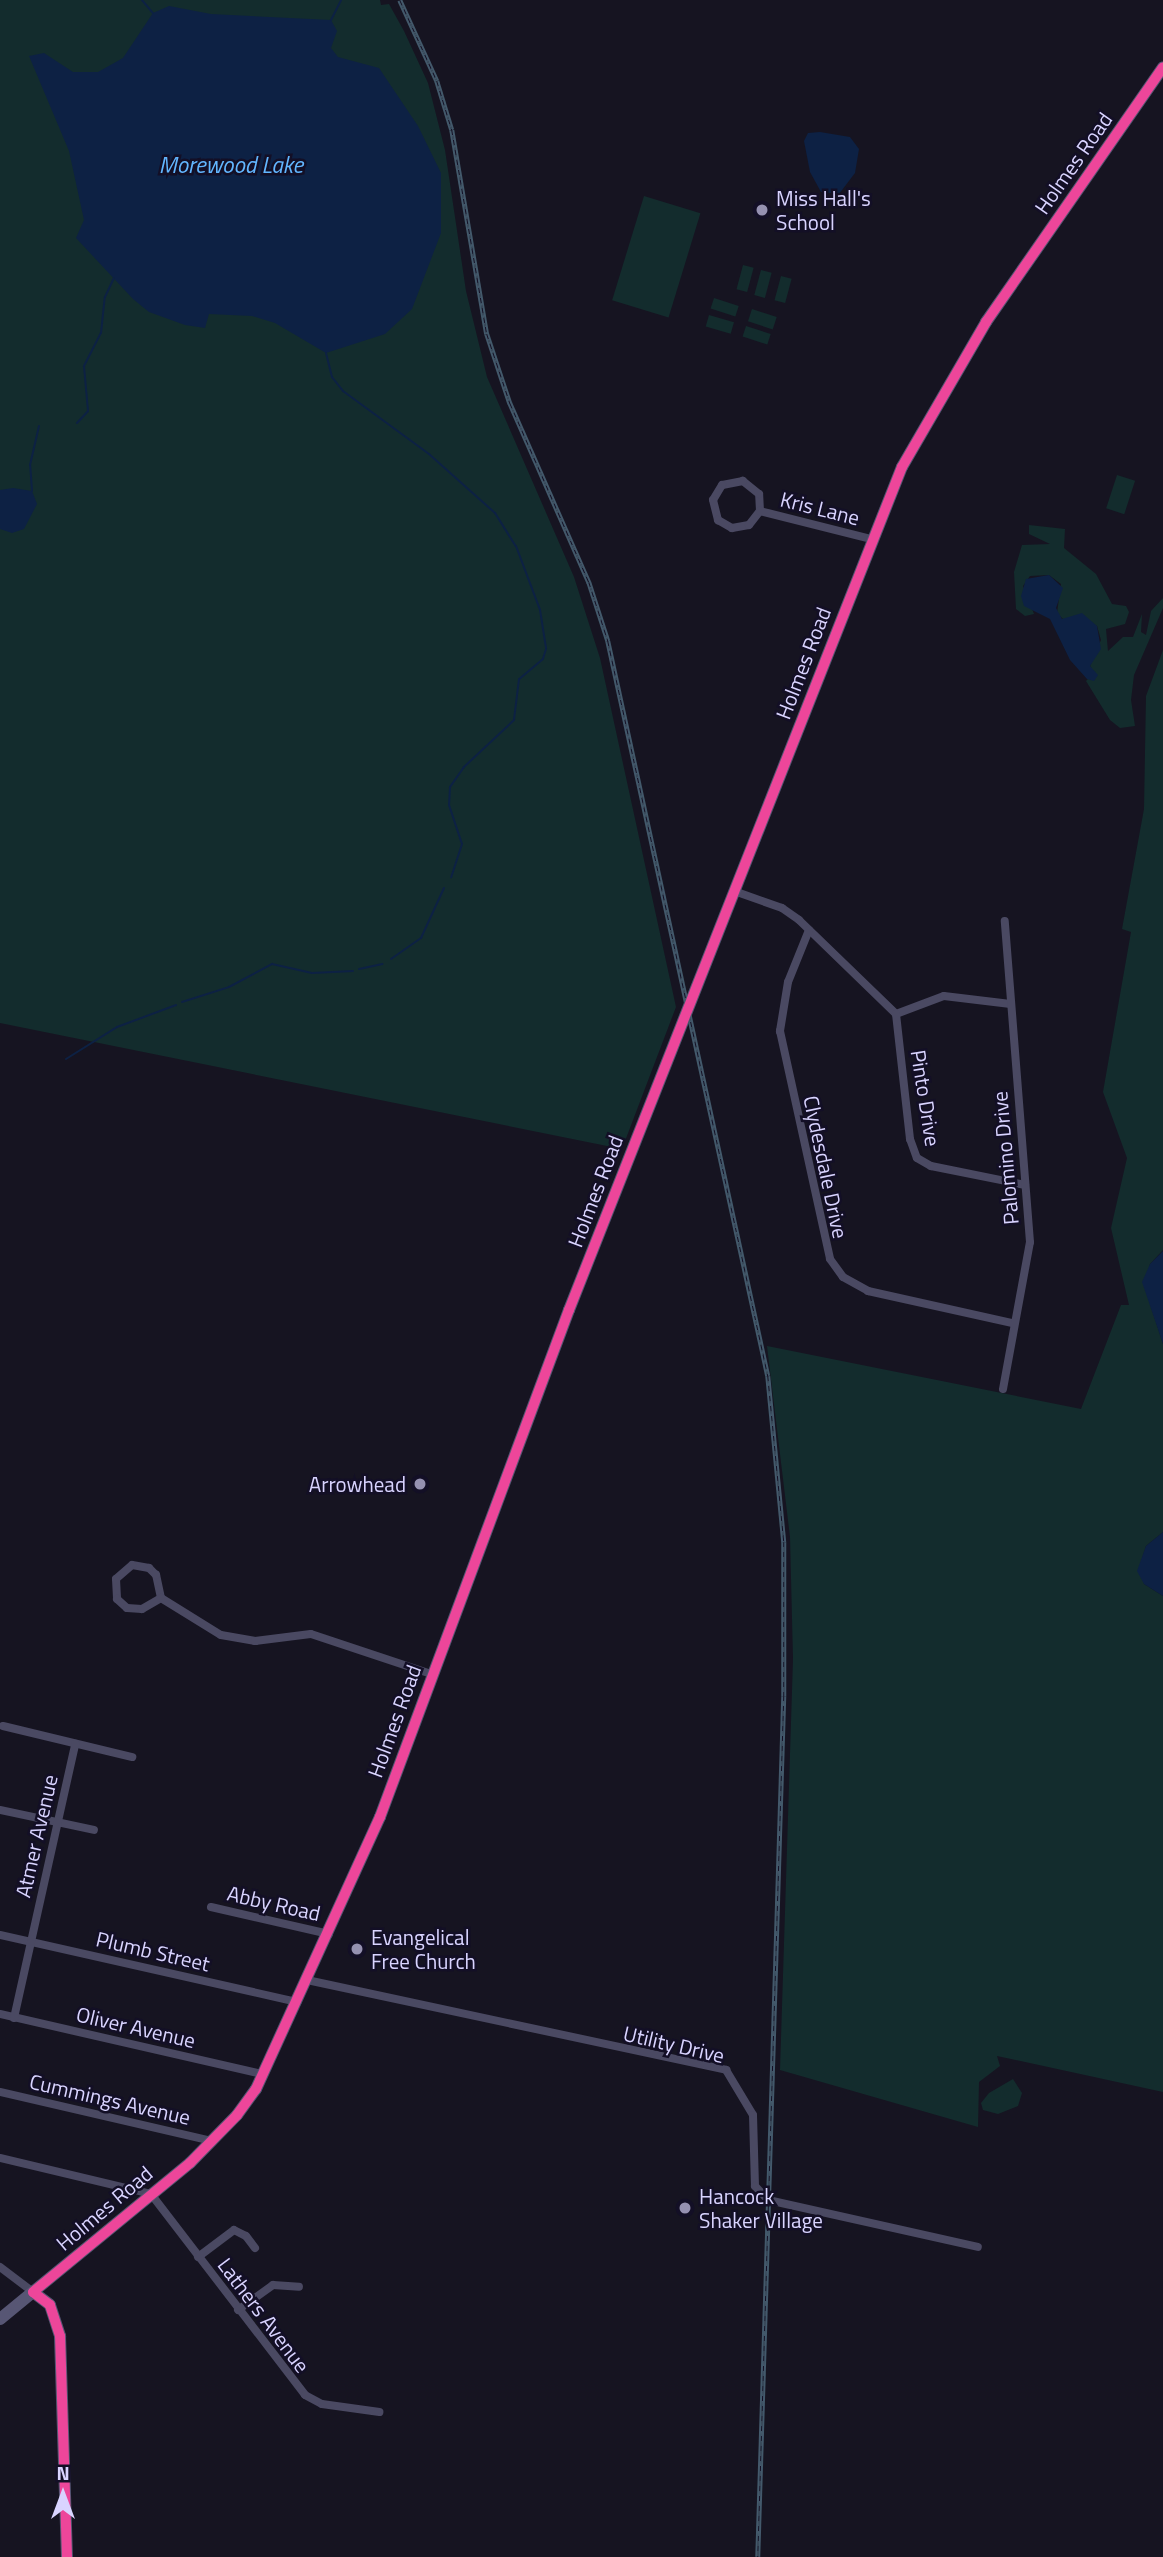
<!DOCTYPE html>
<style>
body{margin:0}
#map{position:relative;width:1163px;height:2557px;overflow:hidden;background:#161421;font-family:"Titillium Web",sans-serif}
div>[style]{position:absolute}
.green>*{inset:0;background:#132c2d;transform-origin:0 0}
.water>*{inset:0;background:#0d2144}
.stream>*{height:2px;margin:-1px;padding:0 1px;transform-origin:1px;border-radius:1px;background:#0d2144}
.street>*{height:8px;margin:-4px;padding:0 4px;transform-origin:4px;border-radius:4px;background:#4a4962}
.secondary>*{height:12px;margin:-6px;padding:0 6px;transform-origin:6px;border-radius:6px;background:#575674}
.rail>*{height:4.5px;margin-top:-2.25px;transform-origin:0;background:repeating-linear-gradient(90deg,#130f26 0 5px,#43596b 0 10px);box-sizing:border-box;border-block:2px solid #43596b}
.cycleway>*{height:10px;margin:-5px;padding:0 5px;transform-origin:5px;border-radius:5px;background:#ed469a}
.dots>*{width:19px;height:19px;translate:-50% -50%;box-sizing:border-box;border:4px solid #130f26;border-radius:50%}
span{translate:-50% -50%;white-space:nowrap;text-align:center;line-height:1.15;-webkit-text-stroke:5px #130f26;paint-order:stroke}
.street-label{font-size:21px;color:#d9d4ff}
.poi-label{font-size:21px;color:#d9d4ff}
.left{translate:0 -50%;text-align:left}
.right{translate:-100% -50%;text-align:right}
.water-label{font-size:23px;color:#62b6ff;font-style:italic}
.north{position:absolute;left:28px;top:2459px;width:70px;height:70px;-webkit-text-stroke:5px #130f26;paint-order:stroke;rotate:0deg;font-size:19px;font-weight:700;line-height:28px;text-align:center;color:#d9d4ff}
.north::after{content:'';display:block;margin:auto;width:24px;height:32px;background:#d9d4ff;clip-path:polygon(50% 0,100% 100%,50% 72%,0 100%)}
</style>
<div id="map">
<div class="green">
<div style="clip-path:polygon(0 0,380px 0,381px 5px,389px 4px,404px 31px,428px 83px,445px 150px,466px 291px,487px 377px,574px 577px,600px 658px,676px 1007px,622px 1149px,0 1023px)"></div>
<div style="left:644px;top:196px;width:59px;height:109px;rotate:17deg"></div>
<div style="left:743px;top:265px;width:11px;height:25px;rotate:15deg"></div>
<div style="left:761px;top:270px;width:11px;height:26px;rotate:15deg"></div>
<div style="left:781px;top:276px;width:11px;height:25px;rotate:15deg"></div>
<div style="left:714px;top:298px;width:26px;height:11px;rotate:18deg"></div>
<div style="left:752px;top:309px;width:26px;height:13px;rotate:18deg"></div>
<div style="left:709px;top:315px;width:26px;height:12px;rotate:16deg"></div>
<div style="left:746px;top:326px;width:26px;height:11px;rotate:18deg"></div>
<div style="left:1117px;top:475px;width:19px;height:35px;rotate:18deg"></div>
<div style="clip-path:polygon(1029px 525px,1065px 529px,1064px 548px,1096px 574px,1112px 604px,1126px 606px,1129px 612px,1125px 624px,1106px 629px,1108px 651px,1123px 637px,1133px 637px,1142px 614px,1141px 632px,1146px 635px,1151px 611px,1163px 598px,1163px 608px,1134px 675px,1131px 700px,1135px 726px,1120px 728px,1110px 720px,1086px 681px,1094px 672px,1090px 666px,1101px 640px,1097px 626px,1078px 615px,1064px 620px,1057px 613px,1061px 584px,1049px 575px,1030px 576px,1023px 586px,1034px 614px,1025px 616px,1016px 609px,1014px 572px,1022px 545px,1050px 544px,1029px 534px)"></div>
<div style="clip-path:polygon(1163px 650px,1163px 1250px,1150px 1264px,1144px 1285px,1163px 1344px,1163px 1532px,1146px 1546px,1140px 1565px,1144px 1584px,1163px 1596px,1163px 2092px,997px 2056px,1000px 2066px,979px 2082px,978px 2127px,780px 2070px,793px 1659px,790px 1537px,767px 1346px,1081px 1409px,1121px 1305px,1129px 1305px,1111px 1228px,1127px 1158px,1103px 1092px,1131px 932px,1122px 929px,1144px 809px,1146px 696px)"></div>
<div style="clip-path:polygon(1013px 2079px,1022px 2093px,1018px 2106px,998px 2114px,983px 2110px,981px 2103px,989px 2093px)"></div>
</div>
<div class="water">
<div style="clip-path:polygon(169px 6px,211px 14px,331px 20px,337px 31px,331px 48px,338px 57px,379px 68px,418px 126px,441px 173px,441px 233px,412px 309px,385px 334px,326px 353px,275px 323px,252px 316px,209px 314px,205px 328px,185px 325px,149px 312px,133px 299px,76px 238px,84px 220px,69px 151px,29px 56px,44px 53px,73px 72px,98px 72px,123px 58px,153px 13px)"></div>
<div style="clip-path:polygon(820px 132px,850px 137px,859px 149px,855px 173px,839px 194px,821px 192px,810px 172px,804px 141px,808px 133px)"></div>
<div style="clip-path:polygon(13px 488px,32px 491px,37px 504px,24px 529px,12px 533px,0 529px,0 490px)"></div>
<div style="clip-path:polygon(1049px 575px,1063px 588px,1056px 608px,1062px 619px,1082px 613px,1097px 626px,1101px 649px,1090px 666px,1098px 675px,1094px 681px,1087px 679px,1070px 660px,1050px 619px,1024px 606px,1021px 596px,1026px 579px)"></div>
<div style="clip-path:polygon(1163px 1251px,1163px 1344px,1142px 1282px,1150px 1264px)"></div>
<div style="clip-path:polygon(1163px 1532px,1163px 1596px,1144px 1584px,1137px 1571px,1146px 1546px)"></div>
</div>
<div class="stream">
<div style="left:142px;top:0;width:17px;rotate:50deg"></div>
<div style="left:331px;top:20px;width:22px;rotate:-63deg"></div>
<div style="left:326px;top:353px;width:25px;rotate:76deg"></div>
<div style="left:332px;top:377px;width:18px;rotate:52deg"></div>
<div style="left:343px;top:391px;width:107px;rotate:36.2deg"></div>
<div style="left:429px;top:454px;width:89px;rotate:41.8deg"></div>
<div style="left:495px;top:513px;width:39px;rotate:58deg"></div>
<div style="left:516px;top:546px;width:68px;rotate:69.4deg"></div>
<div style="left:540px;top:610px;width:39px;rotate:81deg"></div>
<div style="left:546px;top:649px;width:10px;rotate:107deg"></div>
<div style="left:543px;top:659px;width:31px;rotate:140deg"></div>
<div style="left:519px;top:679px;width:41px;rotate:97deg"></div>
<div style="left:514px;top:720px;width:69px;rotate:136.8deg"></div>
<div style="left:464px;top:767px;width:24px;rotate:125deg"></div>
<div style="left:450px;top:787px;width:18px;rotate:93deg"></div>
<div style="left:449px;top:805px;width:41px;rotate:71.6deg"></div>
<div style="left:462px;top:844px;width:35px;rotate:108deg"></div>
<div style="left:77px;top:423px;width:16px;rotate:-47deg"></div>
<div style="left:88px;top:411px;width:45px;rotate:-95.1deg"></div>
<div style="left:84px;top:366px;width:37px;rotate:-63deg"></div>
<div style="left:101px;top:333px;width:36px;rotate:-84deg"></div>
<div style="left:105px;top:297px;width:21px;rotate:-65deg"></div>
<div style="left:32px;top:491px;width:26px;rotate:-94deg"></div>
<div style="left:30px;top:465px;width:40px;rotate:-77deg"></div>
<div style="left:391px;top:959px;width:37px;rotate:-35deg"></div>
<div style="left:421px;top:938px;width:55px;rotate:-65.3deg"></div>
<div style="left:359px;top:969px;width:24px;rotate:-12deg"></div>
<div style="left:182px;top:1002px;width:49px;rotate:-17.7deg"></div>
<div style="left:229px;top:987px;width:49px;rotate:-28.1deg"></div>
<div style="left:272px;top:964px;width:41px;rotate:12.7deg"></div>
<div style="left:312px;top:973px;width:41px;rotate:-2.8deg"></div>
<div style="left:66px;top:1059px;width:60px;rotate:-32.1deg"></div>
<div style="left:117px;top:1027px;width:63px;rotate:-20.4deg"></div>
</div>
<div class="street">
<div style="left:760px;top:511px;width:17px;rotate:-93deg"></div>
<div style="left:759px;top:494px;width:21px;rotate:-141deg"></div>
<div style="left:743px;top:481px;width:21px;rotate:169deg"></div>
<div style="left:722px;top:485px;width:17px;rotate:121deg"></div>
<div style="left:713px;top:500px;width:21px;rotate:76deg"></div>
<div style="left:718px;top:520px;width:16px;rotate:30deg"></div>
<div style="left:732px;top:528px;width:17px;rotate:-10deg"></div>
<div style="left:749px;top:525px;width:18px;rotate:-52deg"></div>
<div style="left:760px;top:511px;width:114px;rotate:14.2deg"></div>
<div style="left:734px;top:891px;width:51px;rotate:19.5deg"></div>
<div style="left:782px;top:908px;width:21px;rotate:35deg"></div>
<div style="left:799px;top:920px;width:135px;rotate:44.1deg"></div>
<div style="left:896px;top:1014px;width:51px;rotate:-20.6deg"></div>
<div style="left:944px;top:996px;width:67px;rotate:6.8deg"></div>
<div style="left:809px;top:930px;width:56px;rotate:112deg"></div>
<div style="left:788px;top:982px;width:50px;rotate:99.3deg"></div>
<div style="left:780px;top:1031px;width:233px;rotate:77.6deg"></div>
<div style="left:830px;top:1259px;width:22px;rotate:54deg"></div>
<div style="left:843px;top:1277px;width:29px;rotate:29deg"></div>
<div style="left:868px;top:1291px;width:148px;rotate:12.5deg"></div>
<div style="left:896px;top:1014px;width:126px;rotate:83.6deg"></div>
<div style="left:910px;top:1139px;width:20px;rotate:70deg"></div>
<div style="left:917px;top:1158px;width:16px;rotate:30deg"></div>
<div style="left:931px;top:1166px;width:96px;rotate:11.4deg"></div>
<div style="left:1003px;top:1389px;width:149px;rotate:-79.6deg"></div>
<div style="left:1030px;top:1242px;width:322px;rotate:-94.5deg"></div>
<div style="left:161px;top:1598px;width:24px;rotate:-102deg"></div>
<div style="left:156px;top:1575px;width:10px;rotate:-135deg"></div>
<div style="left:149px;top:1568px;width:17px;rotate:-170deg"></div>
<div style="left:132px;top:1565px;width:21px;rotate:139deg"></div>
<div style="left:116px;top:1579px;width:20px;rotate:87deg"></div>
<div style="left:117px;top:1599px;width:13px;rotate:42deg"></div>
<div style="left:127px;top:1608px;width:15px;rotate:4deg"></div>
<div style="left:142px;top:1609px;width:22px;rotate:-30deg"></div>
<div style="left:161px;top:1598px;width:70px;rotate:31.7deg"></div>
<div style="left:221px;top:1635px;width:35px;rotate:10deg"></div>
<div style="left:255px;top:1641px;width:56px;rotate:-7.1deg"></div>
<div style="left:311px;top:1634px;width:126px;rotate:18.4deg"></div>
<div style="left:3px;top:1726px;width:133px;rotate:13.5deg"></div>
<div style="left:0;top:1810px;width:96px;rotate:12deg"></div>
<div style="left:211px;top:1907px;width:121px;rotate:12.9deg"></div>
<div style="left:0;top:1935px;width:305px;rotate:12.7deg"></div>
<div style="left:307px;top:1980px;width:429px;rotate:12.1deg"></div>
<div style="left:726px;top:2070px;width:52px;rotate:59deg"></div>
<div style="left:753px;top:2115px;width:71px;rotate:88.4deg"></div>
<div style="left:755px;top:2186px;width:19px;rotate:47deg"></div>
<div style="left:768px;top:2200px;width:215px;rotate:12.6deg"></div>
<div style="left:0;top:2014px;width:270px;rotate:12.9deg"></div>
<div style="left:14px;top:2018px;width:281px;rotate:-77.4deg"></div>
<div style="left:0;top:2092px;width:218px;rotate:13deg"></div>
<div style="left:0;top:2158px;width:155px;rotate:13.4deg"></div>
<div style="left:151px;top:2194px;width:253px;rotate:52.5deg"></div>
<div style="left:305px;top:2395px;width:19px;rotate:28deg"></div>
<div style="left:322px;top:2404px;width:58px;rotate:8deg"></div>
<div style="left:198px;top:2257px;width:45px;rotate:-36.9deg"></div>
<div style="left:234px;top:2230px;width:13px;rotate:27deg"></div>
<div style="left:246px;top:2236px;width:15px;rotate:53deg"></div>
<div style="left:0;top:2267px;width:41px;rotate:37.1deg"></div>
<div style="left:238px;top:2310px;width:43px;rotate:-35.5deg"></div>
<div style="left:273px;top:2285px;width:26px;rotate:4deg"></div>
</div>
<div class="secondary">
<div style="left:33px;top:2292px;width:21px;rotate:37deg"></div>
<div style="left:50px;top:2305px;width:33px;rotate:72deg"></div>
<div style="left:60px;top:2336px;width:221px;rotate:88.2deg"></div>
<div style="left:0;top:2319px;width:246px;rotate:-39.4deg"></div>
<div style="left:190px;top:2163px;width:67px;rotate:-45.6deg"></div>
<div style="left:237px;top:2115px;width:32px;rotate:-54deg"></div>
<div style="left:256px;top:2089px;width:299px;rotate:-65.5deg"></div>
<div style="left:380px;top:1817px;width:541px;rotate:-69.56deg"></div>
<div style="left:569px;top:1310px;width:906px;rotate:-68.45deg"></div>
<div style="left:902px;top:467px;width:168px;rotate:-59.9deg"></div>
<div style="left:986px;top:322px;width:310px;rotate:-55.2deg"></div>
</div>
<div class="rail">
<div style="left:400px;top:0;width:89px;rotate:65.4deg"></div>
<div style="left:437px;top:81px;width:51px;rotate:73deg"></div>
<div style="left:452px;top:130px;width:207px;rotate:80.3deg"></div>
<div style="left:487px;top:334px;width:73px;rotate:71.6deg"></div>
<div style="left:510px;top:403px;width:196px;rotate:66.2deg"></div>
<div style="left:589px;top:582px;width:62px;rotate:72.1deg"></div>
<div style="left:608px;top:641px;width:752px;rotate:77.72deg"></div>
<div style="left:768px;top:1376px;width:167px;rotate:84.5deg"></div>
<div style="left:784px;top:1542px;width:154px;rotate:90deg"></div>
<div style="left:784px;top:1696px;width:861px;rotate:91.73deg"></div>
</div>
<div class="cycleway">
<div style="left:67px;top:2557px;width:221px;rotate:-91.8deg"></div>
<div style="left:60px;top:2336px;width:33px;rotate:-108deg"></div>
<div style="left:50px;top:2305px;width:21px;rotate:-143deg"></div>
<div style="left:33px;top:2292px;width:203px;rotate:-39.4deg"></div>
<div style="left:190px;top:2163px;width:67px;rotate:-45.6deg"></div>
<div style="left:237px;top:2115px;width:32px;rotate:-54deg"></div>
<div style="left:256px;top:2089px;width:299px;rotate:-65.5deg"></div>
<div style="left:380px;top:1817px;width:541px;rotate:-69.56deg"></div>
<div style="left:569px;top:1310px;width:906px;rotate:-68.45deg"></div>
<div style="left:902px;top:467px;width:168px;rotate:-59.9deg"></div>
<div style="left:986px;top:322px;width:310px;rotate:-55.2deg"></div>
</div>
<div class="dots">
<div style="left:762px;top:210px;background:#9591b1"></div>
<div style="left:420px;top:1484px;background:#9591b1"></div>
<div style="left:357px;top:1949px;background:#9591b1"></div>
<div style="left:685px;top:2208px;background:#9591b1"></div>
</div>
<div class="street-label">
<span style="left:1073px;top:163px;rotate:-55deg">Holmes Road</span>
<span style="left:820px;top:508px;rotate:14deg">Kris Lane</span>
<span style="left:803px;top:663px;rotate:-69deg">Holmes Road</span>
<span style="left:926px;top:1098px;rotate:81deg">Pinto Drive</span>
<span style="left:1005px;top:1158px;rotate:-95deg">Palomino Drive</span>
<span style="left:826px;top:1167px;rotate:78deg">Clydesdale Drive</span>
<span style="left:595px;top:1191px;rotate:-69deg">Holmes Road</span>
<span style="left:394px;top:1721px;rotate:-70deg">Holmes Road</span>
<span style="left:36px;top:1836px;rotate:-77deg">Atmer Avenue</span>
<span style="left:274px;top:1903px;rotate:13deg">Abby Road</span>
<span style="left:153px;top:1951px;rotate:13deg">Plumb Street</span>
<span style="left:136px;top:2027px;rotate:13deg">Oliver Avenue</span>
<span style="left:674px;top:2044px;rotate:13deg">Utility Drive</span>
<span style="left:110px;top:2099px;rotate:13deg">Cummings Avenue</span>
<span style="left:104px;top:2208px;rotate:-40deg">Holmes Road</span>
<span style="left:264px;top:2315px;rotate:53deg">Lathers Avenue</span>
</div>
<div class="poi-label">
<span class="left" style="left:776px;top:210px">Miss Hall's<br>School</span>
<span class="right" style="left:406px;top:1484px">Arrowhead</span>
<span class="left" style="left:371px;top:1949px">Evangelical<br>Free Church</span>
<span class="left" style="left:699px;top:2208px">Hancock<br>Shaker Village</span>
</div>
<div class="water-label">
<span style="left:231px;top:165px">Morewood Lake</span>
</div>
<div class="north">N</div>
</div>
